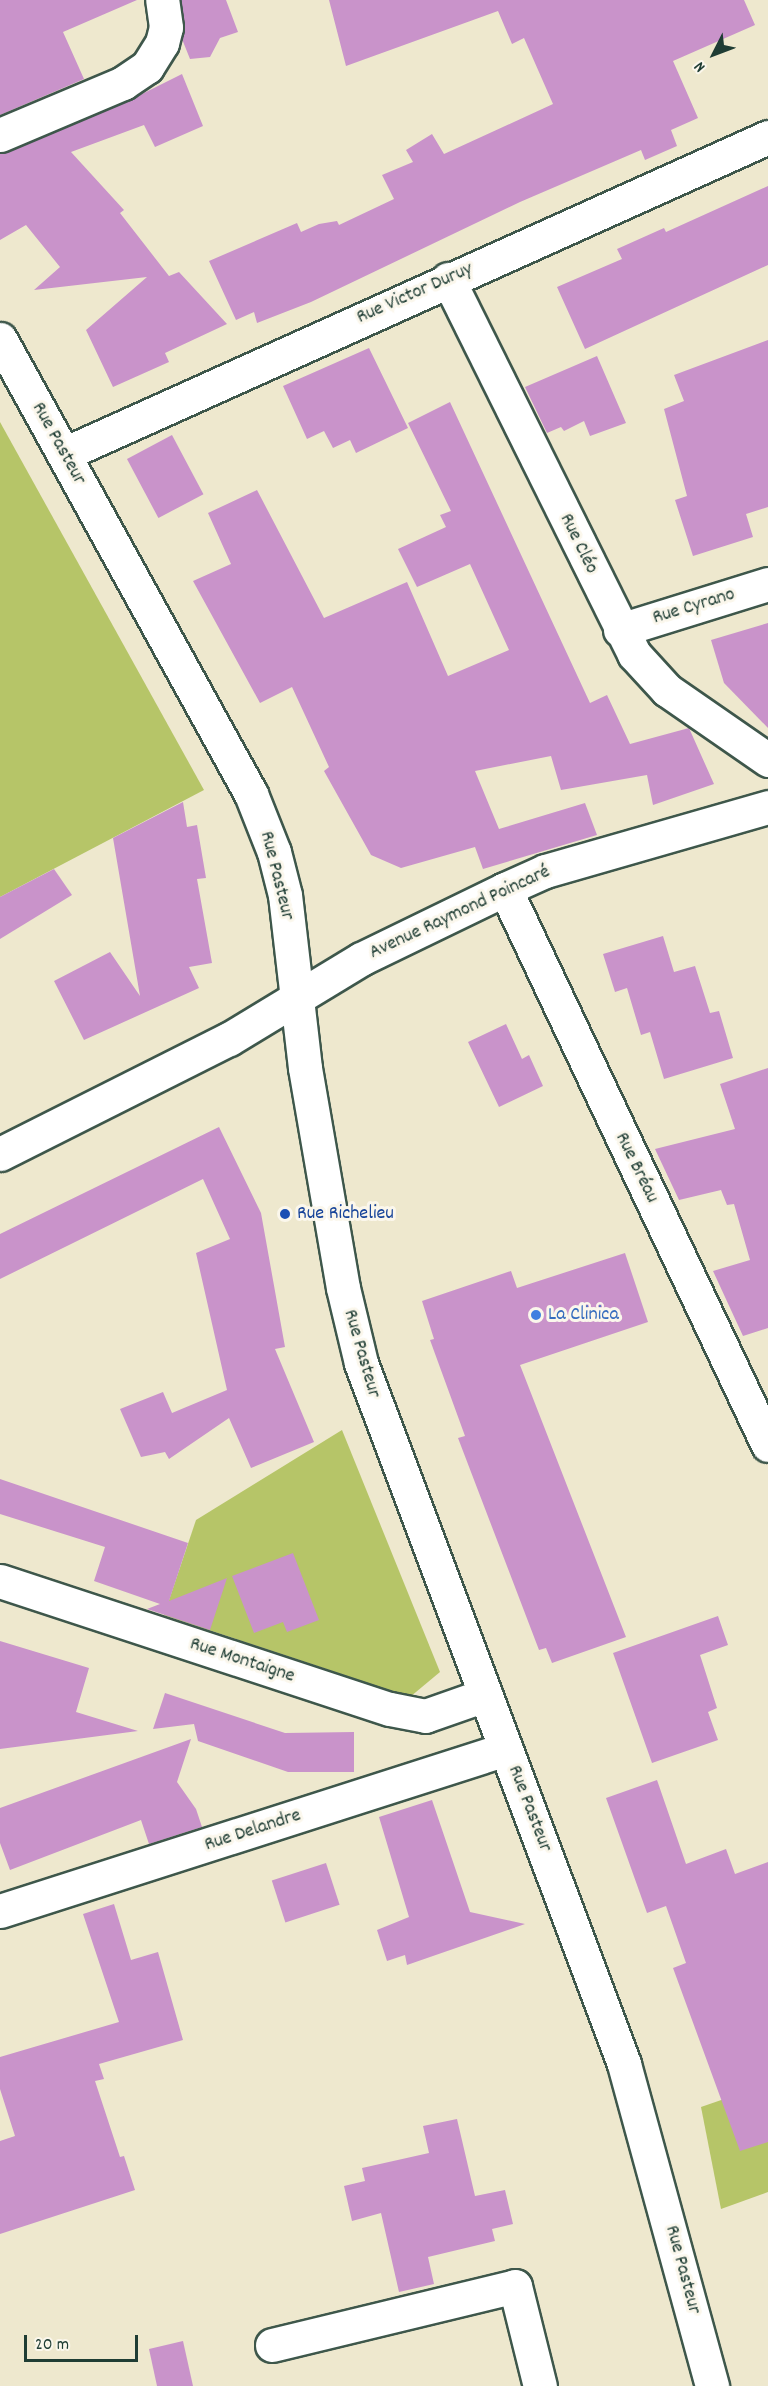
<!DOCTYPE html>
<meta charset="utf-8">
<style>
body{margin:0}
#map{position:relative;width:768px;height:2386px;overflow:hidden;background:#eee8ce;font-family:Dekko,sans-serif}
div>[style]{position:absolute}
.green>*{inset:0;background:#b6c568}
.building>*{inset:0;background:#c993ca;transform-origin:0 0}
.roads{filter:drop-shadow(2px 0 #3e574b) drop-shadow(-2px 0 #3e574b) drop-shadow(0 2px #3e574b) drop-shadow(0 -2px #3e574b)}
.minor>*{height:33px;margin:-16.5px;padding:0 16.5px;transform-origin:16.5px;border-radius:16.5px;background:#fff}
.dots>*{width:16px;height:16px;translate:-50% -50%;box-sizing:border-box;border:3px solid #fbf7ec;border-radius:50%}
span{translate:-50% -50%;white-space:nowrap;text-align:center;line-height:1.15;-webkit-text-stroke:6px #fbf7ec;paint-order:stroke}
.street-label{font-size:20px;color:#1f3d34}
.transit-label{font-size:20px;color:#164399}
.left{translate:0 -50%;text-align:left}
.shop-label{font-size:20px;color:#366cbe}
.north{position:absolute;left:684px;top:24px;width:60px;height:60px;-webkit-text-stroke:4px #fbf7ec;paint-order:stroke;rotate:228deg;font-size:16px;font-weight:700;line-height:24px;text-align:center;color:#1f3d34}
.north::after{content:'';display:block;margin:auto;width:21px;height:27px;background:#1f3d34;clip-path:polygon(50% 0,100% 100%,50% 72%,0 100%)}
.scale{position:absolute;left:24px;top:2335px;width:114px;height:27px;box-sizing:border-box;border:3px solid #1f3d34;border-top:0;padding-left:8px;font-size:18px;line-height:21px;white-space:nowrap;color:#1f3d34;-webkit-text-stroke:4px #fbf7ec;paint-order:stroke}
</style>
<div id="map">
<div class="green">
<div style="clip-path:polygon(0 422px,204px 790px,0 897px)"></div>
<div style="clip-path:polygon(342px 1430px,440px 1672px,410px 1697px,164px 1615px,196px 1520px)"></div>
<div style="clip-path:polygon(768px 2084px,768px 2192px,721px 2209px,701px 2107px)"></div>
</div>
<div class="building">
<div style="clip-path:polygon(0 0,137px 0,63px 32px,84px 79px,0 115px)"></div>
<div style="clip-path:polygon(181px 0,226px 0,238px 32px,220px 38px,210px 57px,190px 59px,182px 39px)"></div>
<div style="clip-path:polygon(329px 0,744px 0,755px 25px,673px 61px,698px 118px,671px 130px,677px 146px,645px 160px,641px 150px,520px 202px,311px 302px,257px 323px,254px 312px,236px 320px,209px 261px,297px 223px,301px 232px,319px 224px,337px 221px,339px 225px,394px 199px,382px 175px,413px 162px,406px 150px,432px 134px,444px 154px,553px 104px,524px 38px,512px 44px,498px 11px,346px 66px)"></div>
<div style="clip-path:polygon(182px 74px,203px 126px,155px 147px,144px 125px,71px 152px,124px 210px,120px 213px,169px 276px,179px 272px,227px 324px,165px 353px,169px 362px,113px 387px,86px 330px,147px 277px,34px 290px,60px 267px,26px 225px,0 240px,0 153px,130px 100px)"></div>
<div style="clip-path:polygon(768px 186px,768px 265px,585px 349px,557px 287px,622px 259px,617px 249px,664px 228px,666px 232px)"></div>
<div style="clip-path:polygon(768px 340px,768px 507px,746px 514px,753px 537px,693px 556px,675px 500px,687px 496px,664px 409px,684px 401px,674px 375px)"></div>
<div style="clip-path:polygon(369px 348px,408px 428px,356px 453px,350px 440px,333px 448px,324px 431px,307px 439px,283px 386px)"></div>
<div style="clip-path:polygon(597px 356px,626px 423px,590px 436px,584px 421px,564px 431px,561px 427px,547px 433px,525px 387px)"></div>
<div style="clip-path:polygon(450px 402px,590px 703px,607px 695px,630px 744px,689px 728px,714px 784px,653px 805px,647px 775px,561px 790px,551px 756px,475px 771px,499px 829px,585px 803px,597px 835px,483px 869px,475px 847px,401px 868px,371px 855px,324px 771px,329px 767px,292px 687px,260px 703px,193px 581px,231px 564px,208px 513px,257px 490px,324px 618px,407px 582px,448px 676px,509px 650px,470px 564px,417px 587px,398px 549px,446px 527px,440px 515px,451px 511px,408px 423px)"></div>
<div style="left:172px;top:435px;width:67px;height:51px;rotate:62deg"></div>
<div style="clip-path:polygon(768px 623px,768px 728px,724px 683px,711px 640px)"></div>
<div style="clip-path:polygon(183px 802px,187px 827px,197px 825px,206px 878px,197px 879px,212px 963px,189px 967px,199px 988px,84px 1040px,54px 981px,110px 952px,140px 996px,113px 838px)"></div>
<div style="clip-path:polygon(54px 869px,72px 895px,0 939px,0 897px)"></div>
<div style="clip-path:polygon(663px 936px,674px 972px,695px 966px,710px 1013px,719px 1011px,733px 1058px,664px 1079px,650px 1032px,641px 1035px,627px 988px,615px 992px,603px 954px)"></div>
<div style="clip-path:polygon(506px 1024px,522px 1059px,529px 1055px,543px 1086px,499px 1107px,468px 1042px)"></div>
<div style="clip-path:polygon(768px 1068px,768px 1328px,743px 1336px,713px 1271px,750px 1260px,734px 1204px,727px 1205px,721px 1190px,679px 1200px,655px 1149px,735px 1129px,720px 1084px)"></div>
<div style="clip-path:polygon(219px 1127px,261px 1213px,285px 1347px,275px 1349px,314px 1442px,251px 1468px,229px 1418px,169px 1459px,165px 1452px,141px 1457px,120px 1409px,163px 1392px,172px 1413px,227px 1390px,196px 1253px,230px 1239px,203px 1179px,0 1279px,0 1234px)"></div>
<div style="clip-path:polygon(625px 1253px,648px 1322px,520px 1365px,626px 1637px,552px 1663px,546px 1648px,539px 1650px,458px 1438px,465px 1436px,430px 1340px,434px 1339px,422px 1301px,511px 1271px,517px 1288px)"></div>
<div style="clip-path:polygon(0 1479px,188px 1543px,169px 1601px,227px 1578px,210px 1630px,147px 1609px,160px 1604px,94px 1581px,105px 1547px,0 1514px)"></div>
<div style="clip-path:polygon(293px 1553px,319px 1620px,287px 1632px,283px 1622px,254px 1633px,232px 1576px)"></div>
<div style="clip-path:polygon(718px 1616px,728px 1645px,700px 1655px,717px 1708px,708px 1712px,718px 1740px,652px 1763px,613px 1653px)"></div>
<div style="clip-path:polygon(0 1641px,89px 1668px,76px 1712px,138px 1731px,0 1749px)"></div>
<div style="clip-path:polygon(165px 1693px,285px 1733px,354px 1732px,354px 1772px,288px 1772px,198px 1741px,194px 1724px,153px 1729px)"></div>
<div style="clip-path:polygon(191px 1739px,177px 1782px,196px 1809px,202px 1827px,149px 1844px,141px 1820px,10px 1870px,0 1843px,0 1808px)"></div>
<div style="clip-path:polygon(657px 1780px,686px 1864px,726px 1849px,735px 1874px,768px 1862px,768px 2142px,740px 2151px,673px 1968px,686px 1963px,666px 1906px,647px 1913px,606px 1798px)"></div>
<div style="clip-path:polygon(432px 1800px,470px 1912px,525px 1924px,407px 1965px,405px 1955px,387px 1961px,377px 1930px,409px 1917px,379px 1817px)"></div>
<div style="left:326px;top:1863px;width:44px;height:57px;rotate:72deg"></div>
<div style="clip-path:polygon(114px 1904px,131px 1960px,158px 1952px,183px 2040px,99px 2064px,104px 2079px,95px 2081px,120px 2157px,124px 2156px,135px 2190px,0 2234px,0 2141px,15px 2136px,0 2089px,0 2057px,119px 2022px,83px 1914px)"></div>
<div style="clip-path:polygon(457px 2119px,475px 2196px,505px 2190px,513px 2224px,492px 2229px,495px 2241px,428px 2257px,434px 2284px,399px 2292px,381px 2213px,352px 2221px,344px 2186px,365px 2181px,362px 2168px,429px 2153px,423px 2126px)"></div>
<div style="clip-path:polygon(183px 2341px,193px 2386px,157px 2386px,149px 2349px)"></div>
</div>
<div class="roads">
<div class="minor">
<div style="left:0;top:135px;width:134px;rotate:-22.9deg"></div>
<div style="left:123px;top:83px;width:29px;rotate:-34deg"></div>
<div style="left:147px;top:67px;width:28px;rotate:-58deg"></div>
<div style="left:162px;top:43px;width:16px;rotate:-76deg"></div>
<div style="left:166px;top:27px;width:27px;rotate:-98deg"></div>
<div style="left:448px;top:279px;width:419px;rotate:63.6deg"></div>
<div style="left:634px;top:654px;width:49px;rotate:47.5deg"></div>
<div style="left:667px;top:690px;width:123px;rotate:34.7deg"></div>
<div style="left:0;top:339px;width:520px;rotate:61.12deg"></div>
<div style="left:251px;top:794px;width:62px;rotate:68.4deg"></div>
<div style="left:274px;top:852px;width:44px;rotate:75.7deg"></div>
<div style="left:285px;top:895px;width:174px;rotate:83.4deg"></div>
<div style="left:305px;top:1068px;width:223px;rotate:80.2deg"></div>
<div style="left:343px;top:1288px;width:77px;rotate:76.5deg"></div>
<div style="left:361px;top:1363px;width:749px;rotate:69.43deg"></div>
<div style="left:624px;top:2064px;width:334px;rotate:74.7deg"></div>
<div style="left:64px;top:454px;width:772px;rotate:-24.24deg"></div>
<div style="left:620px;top:630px;width:155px;rotate:-17.3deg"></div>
<div style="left:505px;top:889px;width:615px;rotate:64.68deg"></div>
<div style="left:0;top:1154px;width:256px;rotate:-26.7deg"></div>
<div style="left:229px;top:1039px;width:154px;rotate:-31.2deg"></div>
<div style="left:361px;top:959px;width:160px;rotate:-25.9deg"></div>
<div style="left:505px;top:889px;width:44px;rotate:-24.2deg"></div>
<div style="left:545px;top:871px;width:232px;rotate:-16deg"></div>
<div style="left:0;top:1581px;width:410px;rotate:18.2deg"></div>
<div style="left:390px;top:1709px;width:36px;rotate:11deg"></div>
<div style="left:425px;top:1716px;width:64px;rotate:-19.3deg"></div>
<div style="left:0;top:1911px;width:531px;rotate:-17.75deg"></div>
<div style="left:272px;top:2345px;width:250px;rotate:-13.6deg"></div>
<div style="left:515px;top:2286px;width:103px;rotate:76deg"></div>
</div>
</div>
<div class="dots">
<div style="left:285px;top:1214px;background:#1a4fb4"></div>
<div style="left:536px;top:1315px;background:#3f7fe0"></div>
</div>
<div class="street-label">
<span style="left:415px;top:294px;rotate:-24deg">Rue Victor Duruy</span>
<span style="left:58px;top:444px;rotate:61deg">Rue Pasteur</span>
<span style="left:578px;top:544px;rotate:64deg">Rue Cléo</span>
<span style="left:694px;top:607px;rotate:-17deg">Rue Cyrano</span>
<span style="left:276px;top:876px;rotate:76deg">Rue Pasteur</span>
<span style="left:460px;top:913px;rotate:-25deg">Avenue Raymond Poincaré</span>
<span style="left:636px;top:1168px;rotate:64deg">Rue Bréau</span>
<span style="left:361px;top:1354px;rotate:74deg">Rue Pasteur</span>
<span style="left:242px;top:1661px;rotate:18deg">Rue Montaigne</span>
<span style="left:529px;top:1809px;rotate:69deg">Rue Pasteur</span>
<span style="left:253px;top:1831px;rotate:-18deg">Rue Delandre</span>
<span style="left:682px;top:2270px;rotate:75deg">Rue Pasteur</span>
</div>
<div class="transit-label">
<span class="left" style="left:297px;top:1214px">Rue Richelieu</span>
</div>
<div class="shop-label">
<span class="left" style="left:548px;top:1315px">La Clinica</span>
</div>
<div class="north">N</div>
<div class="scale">20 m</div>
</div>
